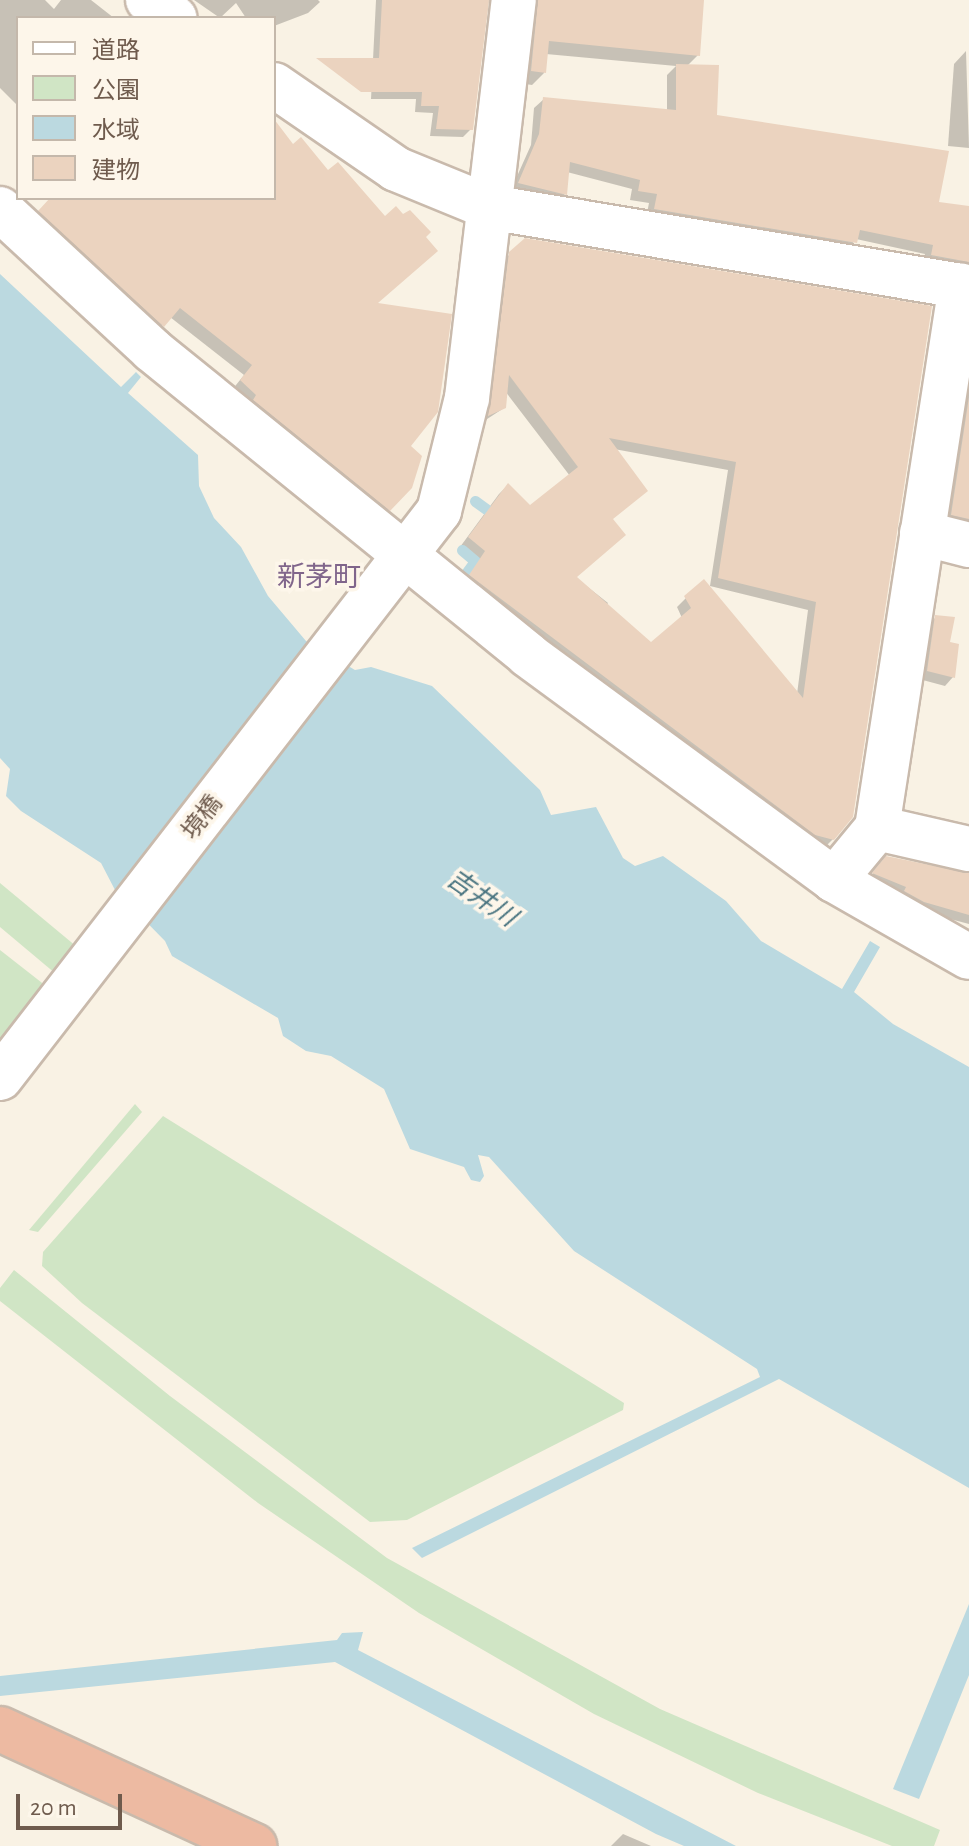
<!DOCTYPE html>
<meta charset="utf-8">
<style>
body{margin:0}
#map{position:relative;width:969px;height:1846px;overflow:hidden;background:#f9f2e4;font-family:"Alegreya Sans","Noto Sans JP",sans-serif}
div>[style]{position:absolute}
.green>*{inset:0;background:#d0e5c5}
.water>*{inset:0;background:#bbd9e0}
.shadow>*{inset:0;background:#0003}
.stream>*{height:11px;margin:-5.5px;padding:0 5.5px;transform-origin:5.5px;border-radius:5.5px;background:#bbd9e0}
.building>*{inset:0;background:#ebd3bf}
.roads{filter:drop-shadow(2px 0 #c9baac) drop-shadow(-2px 0 #c9baac) drop-shadow(0 2px #c9baac) drop-shadow(0 -2px #c9baac)}
.minor>*{height:44px;margin:-22px;padding:0 22px;transform-origin:22px;border-radius:22px;background:#fff}
.highway>*{height:44px;margin:-22px;padding:0 22px;transform-origin:22px;border-radius:22px;background:#edbaa2}
span{translate:-50% -50%;white-space:nowrap;text-align:center;line-height:1.15;-webkit-text-stroke:7px #fdf6ea;paint-order:stroke}
.street-label{font-size:24px;color:#6f5b4d}
.water-label{font-size:26px;color:#497480;font-style:italic}
.quarter-label{font-size:28px;color:#80658b}
.legend{position:absolute;left:16px;top:16px;width:260px;height:184px;box-sizing:border-box;background:#fdf6ea;border:2px solid #c4b8ab;margin:0;padding:10px 14px;list-style:none;font-size:24px;color:#6f5b4d}
.legend li{display:flex;align-items:center;gap:16px;height:40px}
.legend b{width:40px;border:2px solid #c4b8ab}
.scale{position:absolute;left:16px;top:1794px;width:106px;height:36px;box-sizing:border-box;border:4px solid #6f5b4d;border-top:0;padding-left:10px;font-size:24px;line-height:28px;white-space:nowrap;color:#6f5b4d;-webkit-text-stroke:6px #fdf6ea;paint-order:stroke}
</style>
<div id="map">
<div class="green">
<div style="clip-path:polygon(0 883px,77px 947px,56px 974px,0 927px)"></div>
<div style="clip-path:polygon(0 950px,46px 986px,0 1046px)"></div>
<div style="clip-path:polygon(135px 1104px,142px 1112px,38px 1232px,29px 1230px)"></div>
<div style="clip-path:polygon(163px 1116px,624px 1403px,623px 1410px,407px 1520px,370px 1522px,82px 1303px,42px 1266px,43px 1252px)"></div>
<div style="clip-path:polygon(14px 1270px,170px 1396px,387px 1558px,660px 1709px,940px 1830px,934px 1846px,892px 1846px,758px 1793px,594px 1714px,419px 1613px,258px 1503px,0 1301px,0 1288px)"></div>
</div>
<div class="water">
<div style="clip-path:polygon(0 274px,121px 387px,136px 372px,141px 377px,128px 393px,198px 455px,199px 486px,214px 518px,241px 547px,268px 596px,306px 641px,355px 670px,371px 667px,432px 686px,540px 790px,551px 815px,596px 807px,623px 858px,635px 866px,663px 856px,726px 901px,761px 941px,842px 989px,870px 941px,880px 947px,854px 992px,893px 1024px,969px 1067px,969px 1488px,779px 1379px,422px 1558px,412px 1548px,760px 1377px,757px 1369px,574px 1251px,489px 1157px,478px 1155px,484px 1176px,480px 1182px,471px 1180px,464px 1167px,410px 1149px,384px 1089px,331px 1056px,306px 1051px,283px 1036px,278px 1018px,172px 956px,165px 941px,115px 890px,101px 863px,21px 811px,6px 796px,10px 769px,0 758px)"></div>
<div style="clip-path:polygon(969px 1604px,969px 1675px,919px 1799px,893px 1789px)"></div>
<div style="clip-path:polygon(363px 1632px,358px 1650px,736px 1846px,684px 1846px,656px 1834px,335px 1662px,0 1696px,0 1676px,337px 1640px,342px 1633px)"></div>
</div>
<div class="shadow">
<div style="clip-path:polygon(0 0,45px 0,54px 9px,61px 0,91px 0,114px 18px,18px 18px,18px 106px,0 88px)"></div>
<div style="clip-path:polygon(194px 0,318px 0,320px 2px,308px 13px,274px 26px,274px 18px,246px 18px,236px 3px,220px 18px)"></div>
<div style="clip-path:polygon(376px 0,489px 0,471px 129px,463px 137px,430px 136px,433px 113px,415px 112px,416px 99px,371px 99px)"></div>
<div style="clip-path:polygon(527px 0,702px 0,698px 55px,686px 67px,715px 117px,936px 207px,969px 212px,969px 275px,923px 264px,925px 254px,856px 239px,846px 251px,646px 218px,649px 203px,630px 200px,632px 189px,567px 172px,565px 194px,556px 203px,510px 192px,531px 145px,534px 108px,544px 99px,667px 111px,667px 75px,676px 66px,546px 54px,544px 73px,532px 85px,519px 83px)"></div>
<div style="clip-path:polygon(966px 51px,969px 148px,948px 146px,954px 64px)"></div>
<div style="clip-path:polygon(274px 123px,375px 304px,408px 447px,411px 487px,379px 519px,232px 390px,244px 375px,170px 317px,153px 335px,30px 221px,52px 198px,274px 198px)"></div>
<div style="clip-path:polygon(evenodd,511px 253px,930px 308px,833px 839px,824px 848px,462px 585px,477px 560px,460px 547px,499px 494px,508px 485px,530px 508px,570px 476px,505px 391px,504px 408px,481px 423px,501px 263px,511px 253px,614px 449px,728px 470px,710px 586px,808px 610px,797px 694px,686px 598px,677px 607px,682px 618px,651px 644px,604px 609px,608px 603px,575px 577px,611px 520px,614px 449px)"></div>
<div style="clip-path:polygon(969px 354px,969px 532px,943px 523px)"></div>
<div style="clip-path:polygon(936px 617px,948px 643px,953px 677px,945px 686px,919px 679px,927px 626px)"></div>
<div style="clip-path:polygon(879px 866px,969px 874px,969px 924px,916px 910px,867px 881px)"></div>
<div style="clip-path:polygon(623px 1834px,651px 1846px,611px 1846px)"></div>
</div>
<div class="stream">
<div style="left:475px;top:501px;width:27px;rotate:36deg"></div>
<div style="left:459px;top:583px;width:27px;rotate:-54deg"></div>
<div style="left:475px;top:561px;width:17px;rotate:-140deg"></div>
</div>
<div class="building">
<div style="clip-path:polygon(382px 0,489px 0,473px 130px,436px 129px,439px 106px,421px 106px,422px 92px,361px 92px,316px 58px,379px 58px)"></div>
<div style="clip-path:polygon(538px 0,704px 0,700px 56px,549px 41px,546px 73px,531px 71px)"></div>
<div style="clip-path:polygon(676px 64px,719px 65px,717px 115px,949px 151px,939px 202px,969px 206px,969px 262px,931px 255px,933px 245px,860px 230px,857px 243px,654px 209px,657px 194px,638px 191px,640px 180px,570px 162px,567px 195px,518px 183px,539px 134px,543px 97px,676px 110px)"></div>
<div style="clip-path:polygon(274px 119px,293px 144px,301px 137px,328px 170px,338px 162px,385px 216px,396px 206px,403px 214px,410px 210px,431px 232px,426px 237px,438px 251px,378px 303px,452px 314px,438px 412px,411px 446px,422px 456px,412px 488px,390px 511px,253px 400px,256px 395px,240px 380px,252px 365px,180px 308px,164px 327px,38px 211px,50px 198px,274px 198px)"></div>
<div style="clip-path:polygon(evenodd,525px 238px,932px 306px,853px 817px,834px 840px,815px 835px,469px 575px,485px 551px,468px 537px,508px 483px,530px 505px,578px 467px,509px 375px,506px 408px,488px 416px,509px 252px,525px 238px,609px 438px,736px 462px,718px 578px,816px 602px,803px 698px,704px 579px,684px 596px,691px 608px,651px 642px,577px 577px,626px 535px,613px 519px,648px 491px,609px 438px)"></div>
<div style="clip-path:polygon(969px 397px,969px 519px,951px 515px)"></div>
<div style="clip-path:polygon(935px 615px,955px 617px,950px 642px,959px 644px,955px 678px,927px 671px)"></div>
<div style="clip-path:polygon(886px 856px,969px 873px,969px 915px,924px 902px,904px 891px,906px 887px,872px 873px)"></div>
</div>
<div class="roads">
<div class="minor">
<div style="left:148px;top:0;width:32px;rotate:34deg"></div>
<div style="left:274px;top:85px;width:148px;rotate:34.5deg"></div>
<div style="left:396px;top:169px;width:100px;rotate:22.2deg"></div>
<div style="left:489px;top:207px;width:487px;rotate:9.5deg"></div>
<div style="left:0;top:209px;width:207px;rotate:42.8deg"></div>
<div style="left:152px;top:350px;width:484px;rotate:39deg"></div>
<div style="left:528px;top:655px;width:380px;rotate:36.3deg"></div>
<div style="left:834px;top:880px;width:155px;rotate:29.7deg"></div>
<div style="left:922px;top:533px;width:49px;rotate:14.3deg"></div>
<div style="left:877px;top:828px;width:94px;rotate:12.9deg"></div>
<div style="left:834px;top:880px;width:67px;rotate:-50.4deg"></div>
<div style="left:877px;top:828px;width:549px;rotate:-81.21deg"></div>
<div style="left:0;top:1078px;width:717px;rotate:-52.25deg"></div>
<div style="left:439px;top:511px;width:116px;rotate:-76.1deg"></div>
<div style="left:467px;top:398px;width:401px;rotate:-83.3deg"></div>
</div>
<div class="highway">
<div style="left:0;top:1729px;width:280px;rotate:24.7deg"></div>
</div>
</div>
<div class="street-label">
<span style="left:203px;top:818px;rotate:-52deg">境橋</span>
</div>
<div class="water-label">
<span style="left:481px;top:899px;rotate:35deg">吉井川</span>
</div>
<div class="quarter-label">
<span style="left:319px;top:578px">新茅町</span>
</div>
<ul class="legend">
<li><b style="height:10px;background:#fff"></b>道路</li>
<li><b style="height:22px;background:#d0e5c5"></b>公園</li>
<li><b style="height:22px;background:#bbd9e0"></b>水域</li>
<li><b style="height:22px;background:#ebd3bf"></b>建物</li>
</ul>
<div class="scale">20 m</div>
</div>
